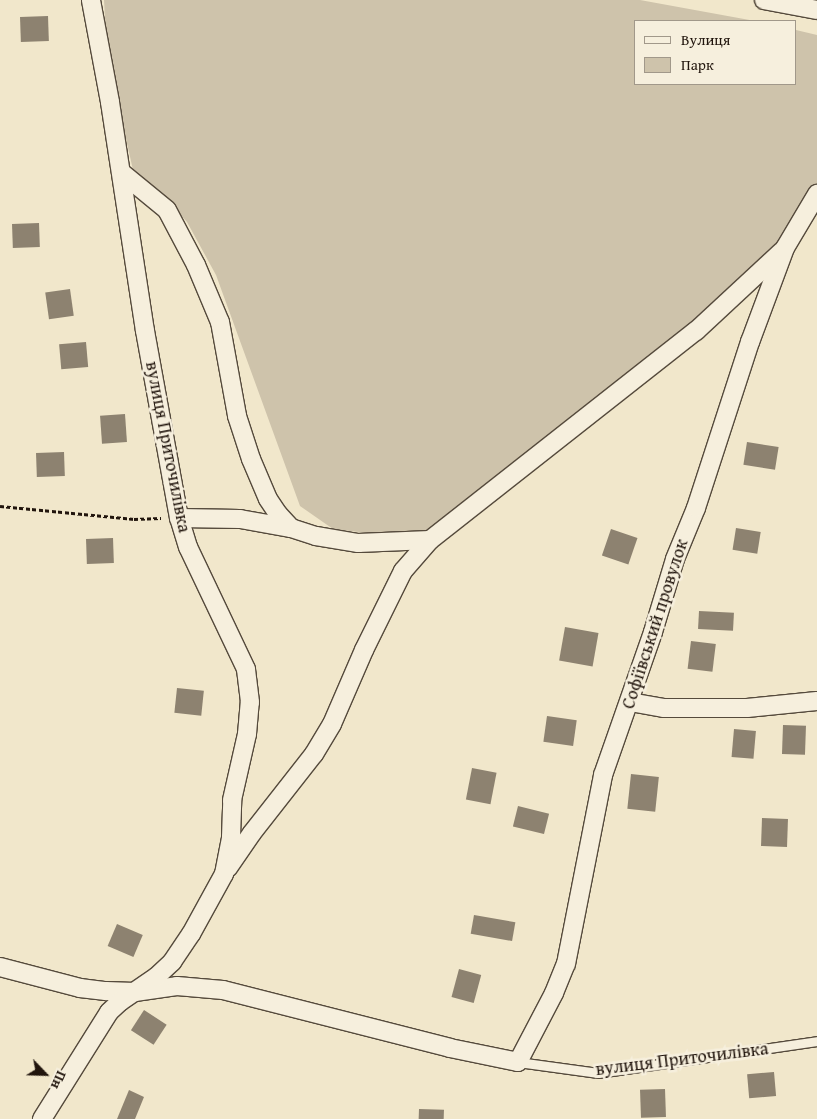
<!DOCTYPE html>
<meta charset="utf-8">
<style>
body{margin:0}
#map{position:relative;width:817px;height:1119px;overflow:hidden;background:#f1e7cb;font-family:"Gentium Book Plus",serif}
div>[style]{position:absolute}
.green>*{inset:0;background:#cec3ab}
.building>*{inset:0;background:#8d8270;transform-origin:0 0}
.path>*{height:3px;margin-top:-1.5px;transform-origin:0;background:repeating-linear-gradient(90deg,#21150d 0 4px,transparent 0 6.5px)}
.roads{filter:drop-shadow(1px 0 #554a3c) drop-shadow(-1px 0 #554a3c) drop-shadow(0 1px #554a3c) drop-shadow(0 -1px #554a3c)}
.lane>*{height:9px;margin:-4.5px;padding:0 4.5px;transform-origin:4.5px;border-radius:4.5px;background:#f6efdd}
.street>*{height:18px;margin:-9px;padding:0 9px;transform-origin:9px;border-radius:9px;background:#f6efdd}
span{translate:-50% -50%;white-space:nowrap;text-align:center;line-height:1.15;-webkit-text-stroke:5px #f6efdd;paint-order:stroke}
.street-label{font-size:18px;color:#21150d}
.legend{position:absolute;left:634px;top:20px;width:162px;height:65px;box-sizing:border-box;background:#f6efdd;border:1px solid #a1988a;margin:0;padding:6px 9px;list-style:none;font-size:15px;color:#21150d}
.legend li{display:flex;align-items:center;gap:10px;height:25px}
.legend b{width:25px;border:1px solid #a1988a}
.north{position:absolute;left:20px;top:1049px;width:50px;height:50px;-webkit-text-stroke:4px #f6efdd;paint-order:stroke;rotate:114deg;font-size:14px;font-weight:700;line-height:20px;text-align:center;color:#21150d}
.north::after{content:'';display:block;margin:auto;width:18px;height:22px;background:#21150d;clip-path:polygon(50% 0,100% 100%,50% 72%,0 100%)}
</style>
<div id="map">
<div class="green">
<div style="clip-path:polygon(104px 0,640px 0,755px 21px,636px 21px,636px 84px,796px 84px,796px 30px,817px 35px,817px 208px,787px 256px,444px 527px,411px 538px,333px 529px,300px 506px,216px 275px,187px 222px,161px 193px,133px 170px,107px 55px)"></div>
</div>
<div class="building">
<div style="left:48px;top:16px;width:25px;height:28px;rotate:88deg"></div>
<div style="left:39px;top:223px;width:24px;height:27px;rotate:88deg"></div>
<div style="left:70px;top:289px;width:27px;height:25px;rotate:82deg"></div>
<div style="left:86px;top:342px;width:25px;height:27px;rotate:85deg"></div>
<div style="left:125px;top:414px;width:28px;height:25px;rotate:86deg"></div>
<div style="left:747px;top:442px;width:32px;height:23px;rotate:9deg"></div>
<div style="left:64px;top:452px;width:24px;height:28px;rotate:88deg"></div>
<div style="left:736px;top:528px;width:25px;height:22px;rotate:9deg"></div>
<div style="left:611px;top:529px;width:28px;height:28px;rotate:19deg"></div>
<div style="left:113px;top:538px;width:25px;height:27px;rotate:88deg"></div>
<div style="left:699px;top:611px;width:35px;height:18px;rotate:3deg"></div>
<div style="left:565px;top:627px;width:34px;height:34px;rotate:10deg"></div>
<div style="left:691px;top:641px;width:25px;height:28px;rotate:7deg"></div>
<div style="left:177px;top:688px;width:27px;height:25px;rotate:6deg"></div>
<div style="left:547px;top:716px;width:30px;height:26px;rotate:8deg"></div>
<div style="left:783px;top:725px;width:23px;height:29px;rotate:2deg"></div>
<div style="left:734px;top:729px;width:22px;height:28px;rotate:5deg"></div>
<div style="left:472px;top:768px;width:25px;height:32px;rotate:11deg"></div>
<div style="left:631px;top:774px;width:28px;height:35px;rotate:6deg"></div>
<div style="left:518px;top:806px;width:32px;height:21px;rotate:14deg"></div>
<div style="left:762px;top:818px;width:26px;height:28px;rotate:2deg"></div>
<div style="left:474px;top:915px;width:42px;height:19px;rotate:10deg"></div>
<div style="left:117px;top:924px;width:28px;height:24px;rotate:23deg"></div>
<div style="left:459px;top:969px;width:23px;height:29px;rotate:15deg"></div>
<div style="left:144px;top:1010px;width:27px;height:24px;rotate:33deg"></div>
<div style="left:774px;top:1072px;width:24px;height:27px;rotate:85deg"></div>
<div style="left:665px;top:1089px;width:28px;height:25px;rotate:88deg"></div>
<div style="clip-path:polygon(129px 1090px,144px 1097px,135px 1119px,117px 1119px)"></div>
<div style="left:419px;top:1109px;width:25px;height:10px;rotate:2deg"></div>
</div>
<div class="path">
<div style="left:0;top:506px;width:135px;rotate:5.5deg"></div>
<div style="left:134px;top:519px;width:27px;rotate:-2deg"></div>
</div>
<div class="roads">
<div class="lane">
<div style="left:518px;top:1062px;width:81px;rotate:7.8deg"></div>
<div style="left:598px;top:1073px;width:221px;rotate:-8.3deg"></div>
</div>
<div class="street">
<div style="left:764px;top:0;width:54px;rotate:10.7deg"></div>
<div style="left:122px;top:173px;width:58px;rotate:39.4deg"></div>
<div style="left:167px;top:210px;width:62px;rotate:62.2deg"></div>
<div style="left:196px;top:265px;width:62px;rotate:67.2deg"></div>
<div style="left:220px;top:322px;width:96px;rotate:79.7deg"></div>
<div style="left:237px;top:416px;width:45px;rotate:72deg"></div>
<div style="left:251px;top:459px;width:43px;rotate:67deg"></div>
<div style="left:268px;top:499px;width:18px;rotate:56deg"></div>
<div style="left:278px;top:514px;width:19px;rotate:47deg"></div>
<div style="left:291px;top:528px;width:26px;rotate:18deg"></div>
<div style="left:316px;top:536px;width:43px;rotate:9.5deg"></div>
<div style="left:358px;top:543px;width:72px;rotate:-2.4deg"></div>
<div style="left:430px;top:540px;width:338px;rotate:-38.2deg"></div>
<div style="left:696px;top:331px;width:117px;rotate:-42.9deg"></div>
<div style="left:179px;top:518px;width:61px;rotate:0.9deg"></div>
<div style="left:240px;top:519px;width:52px;rotate:10deg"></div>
<div style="left:630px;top:702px;width:35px;rotate:10deg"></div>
<div style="left:664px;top:708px;width:83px"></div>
<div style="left:747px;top:708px;width:70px;rotate:-5.7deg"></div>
<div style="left:228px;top:868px;width:42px;rotate:-55.6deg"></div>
<div style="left:252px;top:833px;width:100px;rotate:-51.9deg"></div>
<div style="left:314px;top:754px;width:35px;rotate:-59deg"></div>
<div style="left:332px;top:724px;width:81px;rotate:-66.6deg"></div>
<div style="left:364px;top:650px;width:88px;rotate:-63.7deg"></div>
<div style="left:403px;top:571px;width:41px;rotate:-48.9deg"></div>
<div style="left:0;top:967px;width:83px;rotate:14.7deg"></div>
<div style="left:80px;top:988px;width:26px;rotate:7deg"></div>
<div style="left:106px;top:991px;width:29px;rotate:2deg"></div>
<div style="left:135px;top:992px;width:42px;rotate:-8.1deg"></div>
<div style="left:177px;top:986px;width:46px;rotate:5deg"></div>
<div style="left:223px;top:990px;width:234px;rotate:14.3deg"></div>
<div style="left:450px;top:1048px;width:69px;rotate:11.6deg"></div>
<div style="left:518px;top:1062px;width:78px;rotate:-62.4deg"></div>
<div style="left:554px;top:993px;width:31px;rotate:-68deg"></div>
<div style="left:566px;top:964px;width:193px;rotate:-78.9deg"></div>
<div style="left:603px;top:775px;width:151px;rotate:-70.7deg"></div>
<div style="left:653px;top:632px;width:76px;rotate:-73.2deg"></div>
<div style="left:675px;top:559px;width:55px;rotate:-67.6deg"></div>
<div style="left:696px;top:508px;width:175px;rotate:-72deg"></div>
<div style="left:750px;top:342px;width:100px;rotate:-69.6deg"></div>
<div style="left:785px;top:248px;width:63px;rotate:-59.3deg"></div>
<div style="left:42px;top:1119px;width:126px;rotate:-57.9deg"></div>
<div style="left:109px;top:1012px;width:16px;rotate:-43deg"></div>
<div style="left:121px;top:1001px;width:42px;rotate:-34.4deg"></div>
<div style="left:156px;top:977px;width:22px;rotate:-43deg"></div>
<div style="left:172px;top:962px;width:34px;rotate:-56deg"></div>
<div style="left:191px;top:934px;width:68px;rotate:-61.2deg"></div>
<div style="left:224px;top:874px;width:38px;rotate:-79deg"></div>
<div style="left:231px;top:837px;width:37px;rotate:-88deg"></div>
<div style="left:232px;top:800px;width:68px;rotate:-77.2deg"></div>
<div style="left:247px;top:734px;width:32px;rotate:-85deg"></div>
<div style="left:250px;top:702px;width:33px;rotate:-97deg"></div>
<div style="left:246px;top:669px;width:135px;rotate:-115.4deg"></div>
<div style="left:188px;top:547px;width:30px;rotate:-107deg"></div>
<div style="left:179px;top:518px;width:190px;rotate:-100.3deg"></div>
<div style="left:145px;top:331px;width:232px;rotate:-98.7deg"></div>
<div style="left:110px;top:102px;width:104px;rotate:-100.6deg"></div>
</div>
</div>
<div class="street-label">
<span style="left:168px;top:447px;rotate:79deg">вулиця Приточилівка</span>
<span style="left:655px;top:624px;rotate:-72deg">Софіївський провулок</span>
<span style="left:682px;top:1059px;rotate:-7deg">вулиця Приточилівка</span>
</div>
<ul class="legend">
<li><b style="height:6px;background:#f6efdd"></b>Вулиця</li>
<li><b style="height:14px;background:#cec3ab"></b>Парк</li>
</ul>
<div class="north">Пн</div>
</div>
